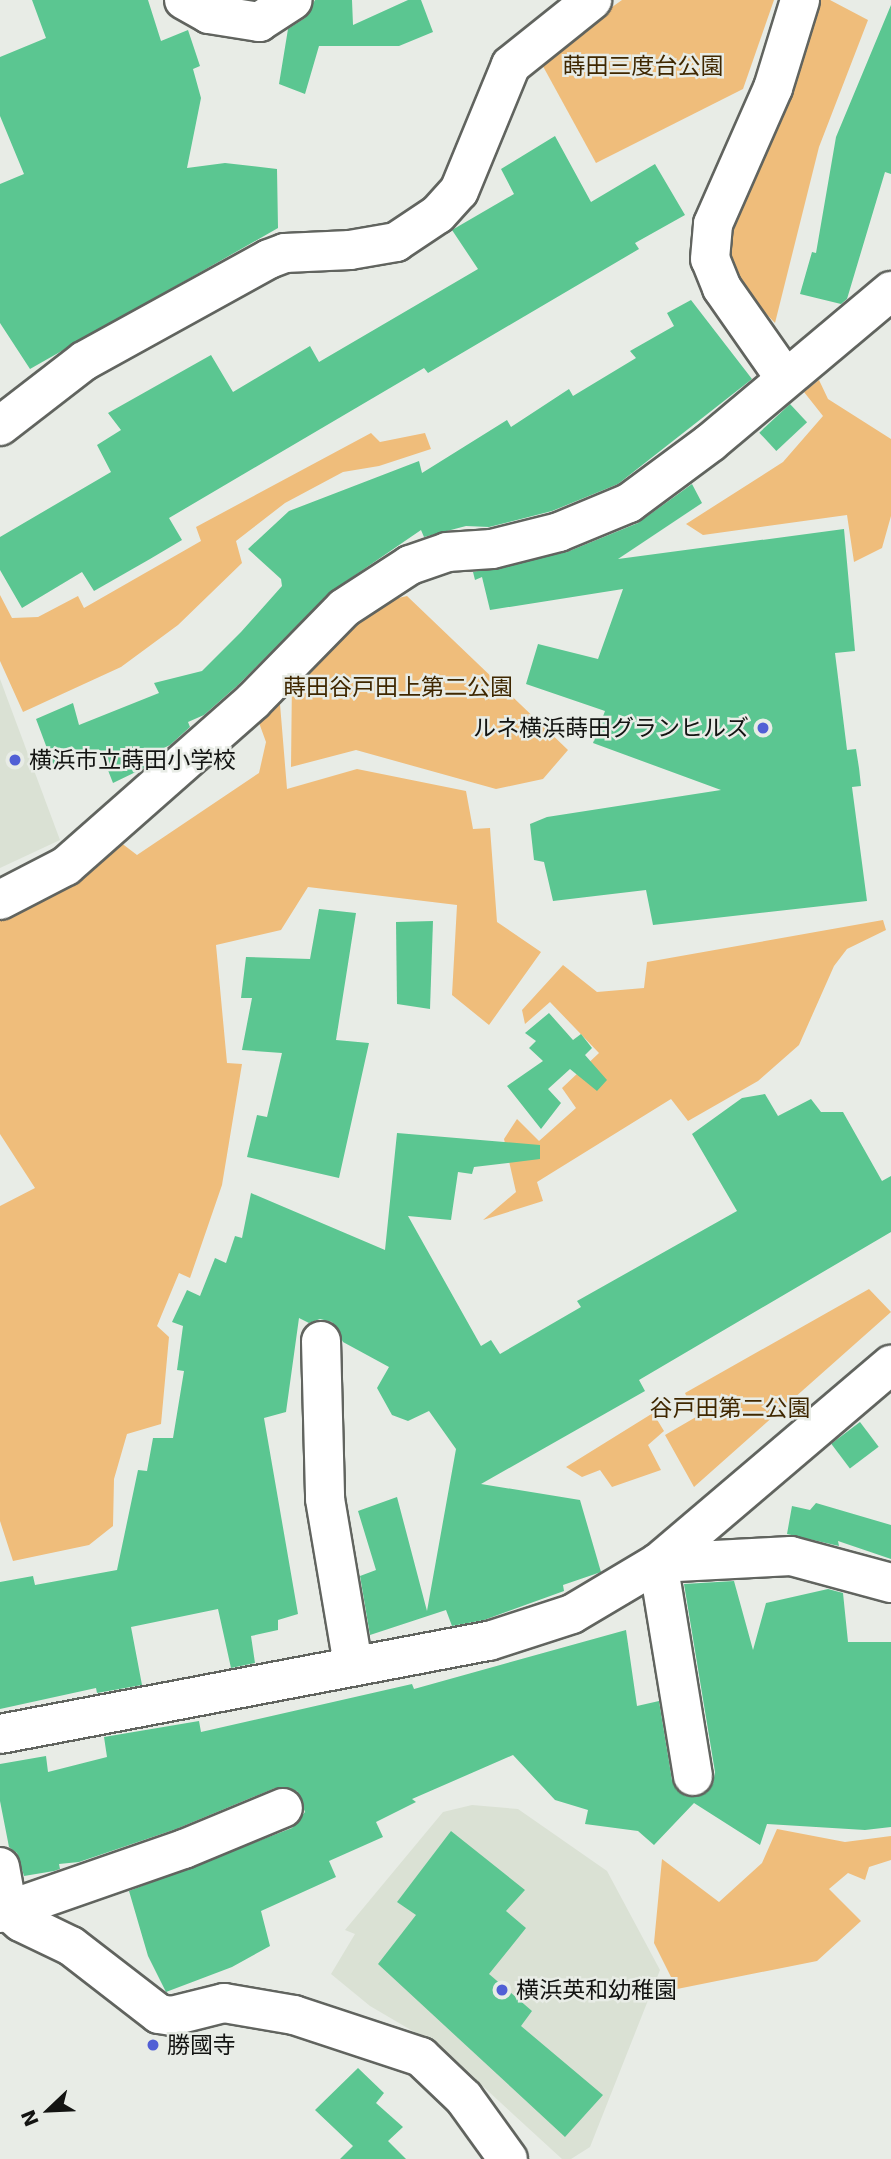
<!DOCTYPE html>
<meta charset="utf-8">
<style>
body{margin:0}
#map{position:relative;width:891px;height:2159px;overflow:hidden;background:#e8ece6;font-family:"DejaVu Sans","Noto Sans JP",sans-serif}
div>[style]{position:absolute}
.built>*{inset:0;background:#dae1d4}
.green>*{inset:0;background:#efbd7b}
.building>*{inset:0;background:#5bc691;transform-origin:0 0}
.roads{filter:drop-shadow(2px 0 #61645f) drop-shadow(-2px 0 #61645f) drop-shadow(0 2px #61645f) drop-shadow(0 -2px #61645f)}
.minor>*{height:38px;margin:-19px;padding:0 19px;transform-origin:19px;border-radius:19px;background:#fff}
.dots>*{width:19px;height:19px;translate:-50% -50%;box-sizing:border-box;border:4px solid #e8ece6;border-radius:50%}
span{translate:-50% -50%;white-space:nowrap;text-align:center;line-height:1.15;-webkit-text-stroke:5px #e8ece6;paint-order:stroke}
.park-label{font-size:23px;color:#3f2700}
.poi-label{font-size:23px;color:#131412}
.right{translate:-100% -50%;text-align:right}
.left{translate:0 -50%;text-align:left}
.north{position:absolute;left:14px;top:2075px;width:70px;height:70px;-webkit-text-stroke:5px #e8ece6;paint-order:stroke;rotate:247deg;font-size:19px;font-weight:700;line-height:28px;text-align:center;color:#131412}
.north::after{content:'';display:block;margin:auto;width:24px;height:32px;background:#131412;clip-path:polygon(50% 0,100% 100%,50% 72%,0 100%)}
</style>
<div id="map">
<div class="built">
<div style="clip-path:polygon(0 679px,60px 840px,0 868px)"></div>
<div style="clip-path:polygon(472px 1805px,518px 1809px,607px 1871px,660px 1970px,590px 2147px,571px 2159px,562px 2159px,440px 2047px,370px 2006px,331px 1974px,355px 1934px,345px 1930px,443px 1812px)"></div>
</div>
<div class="green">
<div style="clip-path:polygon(622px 0,774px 0,743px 89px,596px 163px,539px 59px)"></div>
<div style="clip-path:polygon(820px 0,830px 0,868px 20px,819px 147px,775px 323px,746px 293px,729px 254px,737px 211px,785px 105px)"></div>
<div style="clip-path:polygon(819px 380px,828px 399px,891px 439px,891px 516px,882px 548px,854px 562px,847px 515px,703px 535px,686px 524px,783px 462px,823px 416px,804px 392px)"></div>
<div style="clip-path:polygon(371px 433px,380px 442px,425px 433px,431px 449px,379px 466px,343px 472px,285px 503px,236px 541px,242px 563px,178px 625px,121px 667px,23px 712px,0 661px,0 595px,12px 618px,38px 617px,78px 596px,84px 608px,201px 541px,196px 527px)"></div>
<div style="clip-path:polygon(407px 596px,568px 750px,543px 779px,496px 789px,356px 750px,291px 767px,292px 678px,381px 602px)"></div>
<div style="clip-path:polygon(280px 704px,287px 789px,357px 769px,466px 791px,473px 829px,490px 828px,497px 922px,541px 952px,489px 1025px,452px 995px,457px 905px,308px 887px,281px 930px,216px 945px,227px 1063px,242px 1064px,222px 1185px,190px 1278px,179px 1273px,157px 1326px,169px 1337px,161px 1424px,127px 1434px,114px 1479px,113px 1526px,89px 1545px,13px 1561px,0 1521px,0 1206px,35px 1188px,0 1134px,0 917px,50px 897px,120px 842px,137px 855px,259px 773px,266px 742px,258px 720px)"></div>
<div style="clip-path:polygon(883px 920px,886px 930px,847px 949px,834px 966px,799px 1045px,758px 1081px,688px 1121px,671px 1099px,537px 1182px,543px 1201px,483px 1220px,516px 1192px,504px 1139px,517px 1119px,539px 1141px,576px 1108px,562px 1088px,599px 1053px,550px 1002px,525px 1024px,522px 1010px,563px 965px,597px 992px,644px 988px,647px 962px)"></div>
<div style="clip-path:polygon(869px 1289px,891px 1312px,694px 1487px,665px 1435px,696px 1417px,685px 1393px)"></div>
<div style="clip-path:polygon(653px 1413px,664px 1431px,648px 1445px,661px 1470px,612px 1487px,600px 1470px,582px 1477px,566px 1467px)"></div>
<div style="clip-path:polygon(777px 1829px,845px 1842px,891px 1836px,891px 1860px,869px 1867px,865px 1880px,848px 1873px,829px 1889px,861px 1921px,817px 1961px,677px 1989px,654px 1943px,662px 1859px,719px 1902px,762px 1863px)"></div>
</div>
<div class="building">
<div style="clip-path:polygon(32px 0,148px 0,161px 41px,188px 30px,200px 66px,193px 69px,201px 98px,187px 168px,225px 163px,277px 169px,278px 228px,30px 369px,0 323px,0 184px,24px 174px,0 116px,0 57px,46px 38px)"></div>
<div style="clip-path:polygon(315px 0,352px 0,353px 25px,408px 0,421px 0,433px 32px,399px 46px,319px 46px,305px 94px,279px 84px,288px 29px,305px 18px)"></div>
<div style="clip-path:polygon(891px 5px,891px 174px,885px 172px,847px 299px,841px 304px,800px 294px,812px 252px,816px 253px,836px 137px)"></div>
<div style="clip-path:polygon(555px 136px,591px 202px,655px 164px,685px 215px,635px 243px,639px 249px,428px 373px,424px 368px,169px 518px,182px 540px,150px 559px,94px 591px,82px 572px,22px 608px,0 570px,0 537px,111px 472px,97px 445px,121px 430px,108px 413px,211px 355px,233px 392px,310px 346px,319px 362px,478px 269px,452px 230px,514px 194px,501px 169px)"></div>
<div style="clip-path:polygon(691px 300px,752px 379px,618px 484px,552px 511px,489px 527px,466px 526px,424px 537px,421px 530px,329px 593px,238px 685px,204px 715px,188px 722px,190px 727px,170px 745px,150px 755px,152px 761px,144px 768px,113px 783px,100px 750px,54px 767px,36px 719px,73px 703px,79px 725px,159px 693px,154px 683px,202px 671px,241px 632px,282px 586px,281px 579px,248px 549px,289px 511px,419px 461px,422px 473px,507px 420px,511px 427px,569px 389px,573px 396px,636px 358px,630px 351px,674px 326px,667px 313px)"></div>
<div style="left:790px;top:404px;width:25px;height:42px;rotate:47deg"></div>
<div style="clip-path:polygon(692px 484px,702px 503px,618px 559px,844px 529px,855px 651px,835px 653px,847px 750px,856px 749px,859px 768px,861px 786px,852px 787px,867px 901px,653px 925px,646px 890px,553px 901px,544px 862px,534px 860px,530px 824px,547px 817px,721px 790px,593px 743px,605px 711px,526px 684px,538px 644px,598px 659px,623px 589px,490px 610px,482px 577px,475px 580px,473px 572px,567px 552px,638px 523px)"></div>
<div style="clip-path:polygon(319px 909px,356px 913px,336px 1040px,369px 1043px,339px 1178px,247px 1157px,257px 1115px,267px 1117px,282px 1053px,242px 1050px,252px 998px,241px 998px,246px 957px,310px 959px)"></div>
<div style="clip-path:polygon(433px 921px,430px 1009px,397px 1004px,396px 922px)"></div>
<div style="clip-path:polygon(549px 1013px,573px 1040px,581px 1034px,592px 1048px,585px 1055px,607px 1080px,597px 1091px,570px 1069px,548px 1089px,561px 1103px,541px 1129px,507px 1086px,543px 1061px,529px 1048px,536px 1041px,525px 1033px)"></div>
<div style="clip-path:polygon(765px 1094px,778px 1116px,811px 1099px,821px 1112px,843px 1112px,882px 1181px,891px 1176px,891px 1232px,639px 1380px,645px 1391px,481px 1484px,580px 1500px,601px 1572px,563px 1585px,564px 1591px,484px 1620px,452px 1626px,446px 1610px,370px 1635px,360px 1576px,376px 1570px,358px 1511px,397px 1497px,427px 1611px,456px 1449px,429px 1411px,408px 1421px,392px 1415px,377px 1388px,389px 1367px,343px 1342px,332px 1322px,320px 1319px,309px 1323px,299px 1318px,286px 1412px,264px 1418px,298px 1614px,278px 1620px,278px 1630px,251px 1636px,255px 1663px,231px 1668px,218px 1609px,131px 1627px,142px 1685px,97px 1693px,96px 1688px,0 1709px,0 1582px,33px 1576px,35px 1585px,117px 1570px,138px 1470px,147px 1471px,153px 1438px,173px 1438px,184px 1371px,177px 1370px,183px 1326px,172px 1322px,187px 1290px,200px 1296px,215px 1258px,226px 1263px,235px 1236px,242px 1238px,251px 1193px,385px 1250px,397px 1133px,540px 1145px,540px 1159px,474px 1167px,472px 1174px,458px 1172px,451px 1220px,408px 1216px,481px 1346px,491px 1340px,500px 1354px,581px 1307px,577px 1301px,737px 1211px,692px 1134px,742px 1098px)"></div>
<div style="left:860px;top:1422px;width:31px;height:36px;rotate:53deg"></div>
<div style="clip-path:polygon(816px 1503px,891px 1525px,891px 1559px,838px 1541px,839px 1546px,787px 1534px,792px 1506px,810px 1510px)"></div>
<div style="clip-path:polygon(734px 1581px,753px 1650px,766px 1603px,828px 1589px,843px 1593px,848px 1642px,891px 1642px,891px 1827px,865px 1830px,767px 1824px,760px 1845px,694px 1803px,654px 1845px,638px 1831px,585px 1824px,588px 1810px,555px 1800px,513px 1755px,412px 1799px,416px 1802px,376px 1822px,383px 1837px,329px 1861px,336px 1877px,261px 1911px,270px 1946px,232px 1967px,166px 1992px,148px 1956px,129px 1891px,292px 1828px,305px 1812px,297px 1791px,275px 1788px,176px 1829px,79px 1862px,59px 1864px,60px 1869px,54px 1871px,24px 1876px,17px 1853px,9px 1847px,0 1801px,0 1764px,46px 1756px,48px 1772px,107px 1757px,104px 1737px,199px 1721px,201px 1732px,412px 1684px,414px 1689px,626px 1630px,637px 1706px,659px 1701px,672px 1780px,685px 1796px,697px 1797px,713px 1784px,715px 1772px,684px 1584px)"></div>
<div style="clip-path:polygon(451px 1831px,525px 1890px,506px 1911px,526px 1928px,489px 1974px,532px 2011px,521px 2026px,603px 2095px,565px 2137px,378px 1964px,416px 1915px,397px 1902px)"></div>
<div style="clip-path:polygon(358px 2068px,384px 2093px,376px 2103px,403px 2127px,388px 2141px,406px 2159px,340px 2159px,353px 2146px,315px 2110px)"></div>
</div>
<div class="roads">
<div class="minor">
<div style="left:184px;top:0;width:29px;rotate:29deg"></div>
<div style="left:209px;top:14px;width:51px;rotate:9.1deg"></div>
<div style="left:259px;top:22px;width:40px;rotate:-32.9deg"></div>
<div style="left:785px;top:378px;width:110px;rotate:-125deg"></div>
<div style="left:722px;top:288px;width:31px;rotate:-112deg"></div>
<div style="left:710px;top:259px;width:35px;rotate:-85deg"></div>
<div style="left:713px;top:224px;width:149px;rotate:-66.2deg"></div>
<div style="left:773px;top:88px;width:92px;rotate:-72.9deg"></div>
<div style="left:0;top:426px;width:106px;rotate:-37.7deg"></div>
<div style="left:84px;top:361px;width:211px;rotate:-28.9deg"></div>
<div style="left:269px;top:259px;width:17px;rotate:-21deg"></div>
<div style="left:285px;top:253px;width:65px;rotate:-2.6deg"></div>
<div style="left:350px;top:250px;width:47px;rotate:-9.9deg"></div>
<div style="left:396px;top:242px;width:50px;rotate:-33.7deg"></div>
<div style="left:438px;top:214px;width:31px;rotate:-48deg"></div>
<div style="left:459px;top:191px;width:136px;rotate:-67.6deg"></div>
<div style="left:511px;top:65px;width:104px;rotate:-38.7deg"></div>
<div style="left:0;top:900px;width:74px;rotate:-27.3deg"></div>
<div style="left:66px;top:866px;width:249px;rotate:-41.4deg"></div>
<div style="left:253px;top:701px;width:130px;rotate:-45.6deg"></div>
<div style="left:344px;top:608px;width:79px;rotate:-33.1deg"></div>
<div style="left:410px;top:565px;width:39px;rotate:-19deg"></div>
<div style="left:447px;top:552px;width:45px;rotate:-3.8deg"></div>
<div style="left:492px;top:549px;width:69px;rotate:-14.2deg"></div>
<div style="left:559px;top:532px;width:76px;rotate:-22.5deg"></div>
<div style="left:629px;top:503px;width:102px;rotate:-36.6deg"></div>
<div style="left:711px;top:442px;width:235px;rotate:-40deg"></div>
<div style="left:321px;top:1341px;width:158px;rotate:88.5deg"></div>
<div style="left:325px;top:1499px;width:168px;rotate:80.4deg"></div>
<div style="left:0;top:1734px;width:498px;rotate:-10.8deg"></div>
<div style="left:489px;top:1641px;width:87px;rotate:-18deg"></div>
<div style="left:572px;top:1614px;width:100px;rotate:-30.7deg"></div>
<div style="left:658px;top:1563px;width:306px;rotate:-40.4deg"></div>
<div style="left:693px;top:1776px;width:216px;rotate:-99.3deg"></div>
<div style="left:658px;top:1563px;width:133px;rotate:-3deg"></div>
<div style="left:791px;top:1556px;width:104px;rotate:15.1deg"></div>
<div style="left:0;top:1867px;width:45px;rotate:79.7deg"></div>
<div style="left:8px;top:1911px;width:17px;rotate:40deg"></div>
<div style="left:21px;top:1922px;width:55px;rotate:25.6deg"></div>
<div style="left:71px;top:1946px;width:111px;rotate:37.7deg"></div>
<div style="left:159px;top:2014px;width:13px;rotate:9deg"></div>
<div style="left:172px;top:2016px;width:54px;rotate:-14deg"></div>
<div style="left:224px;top:2003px;width:71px;rotate:9.7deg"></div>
<div style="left:294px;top:2015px;width:134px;rotate:18.3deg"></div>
<div style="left:421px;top:2057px;width:59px;rotate:43.6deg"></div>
<div style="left:464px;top:2098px;width:75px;rotate:54.2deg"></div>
<div style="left:0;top:1913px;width:195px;rotate:-19.2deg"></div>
<div style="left:184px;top:1849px;width:107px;rotate:-22.5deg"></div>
</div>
</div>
<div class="dots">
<div style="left:763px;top:728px;background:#515fd5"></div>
<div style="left:15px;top:760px;background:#515fd5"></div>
<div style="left:502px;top:1990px;background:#515fd5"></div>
<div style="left:153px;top:2045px;background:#515fd5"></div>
</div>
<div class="park-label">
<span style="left:643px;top:66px">蒔田三度台公園</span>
<span style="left:398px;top:687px">蒔田谷戸田上第二公園</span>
<span style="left:730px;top:1408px">谷戸田第二公園</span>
</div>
<div class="poi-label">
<span class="right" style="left:749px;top:728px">ルネ横浜蒔田グランヒルズ</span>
<span class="left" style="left:29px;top:760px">横浜市立蒔田小学校</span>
<span class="left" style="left:516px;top:1990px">横浜英和幼稚園</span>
<span class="left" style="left:167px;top:2045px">勝國寺</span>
</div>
<div class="north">N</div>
</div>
